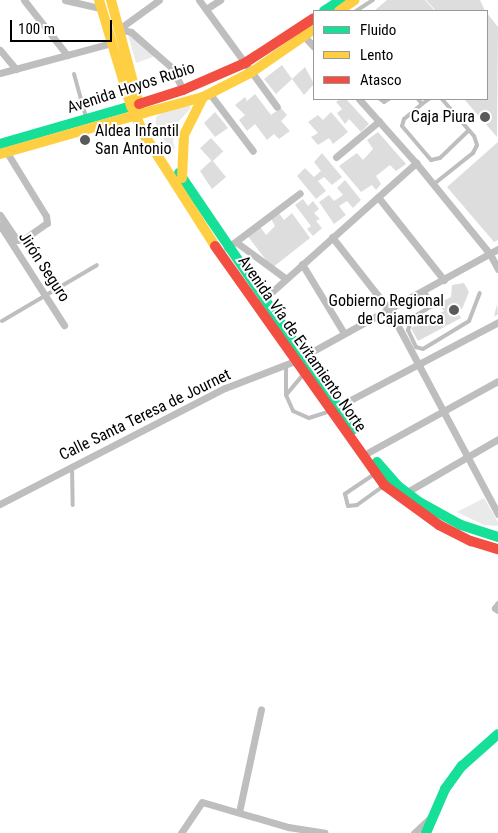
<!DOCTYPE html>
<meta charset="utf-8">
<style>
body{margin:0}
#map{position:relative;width:498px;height:833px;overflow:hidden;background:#fff;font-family:"Roboto Condensed",sans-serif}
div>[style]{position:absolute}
.green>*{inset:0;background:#eaeaea}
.building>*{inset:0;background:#ddd;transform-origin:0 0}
.lane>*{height:4px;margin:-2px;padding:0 2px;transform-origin:2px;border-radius:2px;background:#bebebe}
.street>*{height:7px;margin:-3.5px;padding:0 3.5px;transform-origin:3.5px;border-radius:3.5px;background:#bebebe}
.fast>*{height:10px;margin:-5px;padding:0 5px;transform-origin:5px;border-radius:5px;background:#16e098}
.slow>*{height:10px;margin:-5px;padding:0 5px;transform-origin:5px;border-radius:5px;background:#ffcf43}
.jam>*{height:10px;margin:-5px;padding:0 5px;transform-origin:5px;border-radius:5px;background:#f24e42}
.dots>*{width:14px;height:14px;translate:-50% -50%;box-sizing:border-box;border:2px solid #fff;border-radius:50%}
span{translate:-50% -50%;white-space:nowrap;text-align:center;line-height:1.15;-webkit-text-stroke:4px #fff;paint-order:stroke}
.street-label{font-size:16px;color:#000}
.poi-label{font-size:16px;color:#000}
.right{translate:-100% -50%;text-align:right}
.left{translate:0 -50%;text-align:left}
.legend{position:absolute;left:313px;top:10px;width:175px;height:90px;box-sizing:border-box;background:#fff;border:1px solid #999;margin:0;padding:6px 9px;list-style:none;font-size:15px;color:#000}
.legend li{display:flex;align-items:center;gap:10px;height:25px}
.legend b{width:25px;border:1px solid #999}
.scale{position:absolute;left:10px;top:20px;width:102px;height:22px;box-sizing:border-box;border:2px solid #000;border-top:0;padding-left:6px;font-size:15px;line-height:18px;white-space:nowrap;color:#000;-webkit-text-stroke:4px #fff;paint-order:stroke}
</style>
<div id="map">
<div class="green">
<div style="clip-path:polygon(131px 33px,155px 56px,136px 63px,128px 35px)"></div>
<div style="clip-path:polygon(188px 104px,191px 108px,179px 121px,173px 142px,175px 148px,170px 150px,156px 125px,156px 117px,161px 113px)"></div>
<div style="clip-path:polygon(484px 498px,498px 522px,498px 526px,484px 525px,457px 512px)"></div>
</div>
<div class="building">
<div style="clip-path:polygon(387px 0,425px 0,435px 11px,374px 11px)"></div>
<div style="clip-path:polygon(426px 0,480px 0,485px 11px,436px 11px)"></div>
<div style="clip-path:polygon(487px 13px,498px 27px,497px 137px,464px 99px,487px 99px)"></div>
<div style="clip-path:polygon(282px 65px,292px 79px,276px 94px,264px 79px)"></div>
<div style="clip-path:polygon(305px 67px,314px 84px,304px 95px,292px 79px)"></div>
<div style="clip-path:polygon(255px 94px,271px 115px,281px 108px,287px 115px,281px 121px,290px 131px,279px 139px,274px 134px,267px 140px,255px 124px,247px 131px,239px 120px,245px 115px,235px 105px,245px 97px,247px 101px)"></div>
<div style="clip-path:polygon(341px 99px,346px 99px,369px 124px,361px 132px,349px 119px,345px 124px,337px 113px,342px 109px,336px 102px)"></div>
<div style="clip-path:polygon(215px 112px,228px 128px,215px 137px,204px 123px)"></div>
<div style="clip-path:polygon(331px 112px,348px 132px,333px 144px,329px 138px,318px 145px,311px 137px,318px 133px,308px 122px,318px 115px,323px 120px)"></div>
<div style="clip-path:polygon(378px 132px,406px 164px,396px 171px,390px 165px,376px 176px,381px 184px,376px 190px,372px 185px,361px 192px,339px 166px,357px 153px,363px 160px,373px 149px,367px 140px)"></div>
<div style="left:211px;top:138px;width:18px;height:15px;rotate:47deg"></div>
<div style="clip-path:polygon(498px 142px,498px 240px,494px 242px,447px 187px)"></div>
<div style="clip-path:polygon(322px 153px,342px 177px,332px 185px,324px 177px,318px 181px,326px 191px,316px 199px,297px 176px,305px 168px,314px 177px,321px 171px,314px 162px)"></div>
<div style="clip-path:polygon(212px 160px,226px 177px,212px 189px,200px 171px)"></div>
<div style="clip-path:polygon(345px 180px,361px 200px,353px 208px,347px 201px,339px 206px,346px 215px,334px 224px,319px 202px,329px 195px,334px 201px,343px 195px,337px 188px)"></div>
<div style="clip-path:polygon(303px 199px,308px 206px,313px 201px,319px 209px,314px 213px,320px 219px,316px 221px,322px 228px,313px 236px,307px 229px,311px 226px,295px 205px)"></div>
<div style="clip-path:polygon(278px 212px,284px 220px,292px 213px,310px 238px,272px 268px,247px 235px,259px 225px,266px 235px,275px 226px,271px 219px)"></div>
<div style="clip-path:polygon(464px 283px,469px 292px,462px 309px,457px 311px,461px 318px,418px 341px,411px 328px,444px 311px,439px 303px,451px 297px,452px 285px)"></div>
<div style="clip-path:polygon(497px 304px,498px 314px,494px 317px)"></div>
</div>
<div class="lane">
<div style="left:356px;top:11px;width:20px;rotate:-33deg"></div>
<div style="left:74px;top:74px;width:45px;rotate:74.4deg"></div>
<div style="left:380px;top:99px;width:5px;rotate:37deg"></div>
<div style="left:384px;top:102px;width:6px;rotate:-31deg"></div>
<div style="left:418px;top:99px;width:6px;rotate:51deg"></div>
<div style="left:422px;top:104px;width:9px;rotate:-36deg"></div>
<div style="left:422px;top:104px;width:23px;rotate:140deg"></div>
<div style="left:404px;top:119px;width:7px;rotate:106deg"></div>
<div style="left:402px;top:126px;width:45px;rotate:49.5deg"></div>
<div style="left:431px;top:160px;width:9px;rotate:-13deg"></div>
<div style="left:440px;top:158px;width:40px;rotate:-44deg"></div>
<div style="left:434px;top:184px;width:50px;rotate:-38.5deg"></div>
<div style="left:473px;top:153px;width:9px;rotate:-63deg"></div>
<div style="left:477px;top:145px;width:9px;rotate:-108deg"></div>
<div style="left:474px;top:136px;width:49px;rotate:-130.9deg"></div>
<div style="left:425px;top:291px;width:17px;rotate:65deg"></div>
<div style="left:432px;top:306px;width:22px;rotate:150deg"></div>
<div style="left:413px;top:317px;width:14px;rotate:111deg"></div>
<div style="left:408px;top:330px;width:19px;rotate:65deg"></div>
<div style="left:416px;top:347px;width:7px;rotate:16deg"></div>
<div style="left:423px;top:349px;width:54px;rotate:-31.3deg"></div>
<div style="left:469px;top:321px;width:30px;rotate:-69deg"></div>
<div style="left:2px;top:321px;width:110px;rotate:-30.5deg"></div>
<div style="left:286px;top:365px;width:30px;rotate:90deg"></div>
<div style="left:286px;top:395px;width:17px;rotate:66deg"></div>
<div style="left:293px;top:411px;width:17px;rotate:24deg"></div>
<div style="left:309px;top:418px;width:20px;rotate:-18deg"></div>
<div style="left:286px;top:395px;width:25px;rotate:-50deg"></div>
<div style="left:72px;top:466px;width:39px;rotate:89deg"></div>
<div style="left:373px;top:475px;width:34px;rotate:146deg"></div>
<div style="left:345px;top:494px;width:12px;rotate:76deg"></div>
<div style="left:348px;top:506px;width:9px;rotate:-6deg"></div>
<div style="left:357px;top:505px;width:31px;rotate:-36deg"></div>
</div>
<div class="street">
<div style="left:24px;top:0;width:70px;rotate:52deg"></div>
<div style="left:65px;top:0;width:37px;rotate:13deg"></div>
<div style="left:199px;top:0;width:132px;rotate:53.9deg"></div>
<div style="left:206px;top:9px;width:17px;rotate:-33deg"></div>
<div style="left:119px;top:29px;width:12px;rotate:14deg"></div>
<div style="left:131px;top:32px;width:53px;rotate:41.2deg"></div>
<div style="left:171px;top:67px;width:26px;rotate:62deg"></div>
<div style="left:119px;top:29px;width:49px;rotate:-35.9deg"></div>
<div style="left:301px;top:33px;width:19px;rotate:47deg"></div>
<div style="left:0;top:50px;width:25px;rotate:50deg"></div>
<div style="left:0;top:73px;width:116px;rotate:-15deg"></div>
<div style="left:210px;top:94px;width:71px;rotate:53deg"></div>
<div style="left:359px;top:99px;width:86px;rotate:48.3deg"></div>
<div style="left:416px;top:163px;width:117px;rotate:50.9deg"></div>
<div style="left:490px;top:254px;width:17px;rotate:62deg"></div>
<div style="left:336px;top:157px;width:56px;rotate:-39.9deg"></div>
<div style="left:378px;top:197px;width:106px;rotate:51.5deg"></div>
<div style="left:0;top:215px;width:30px;rotate:56deg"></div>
<div style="left:17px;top:240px;width:7px;rotate:-8deg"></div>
<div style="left:24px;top:239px;width:28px;rotate:-35deg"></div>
<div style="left:47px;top:223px;width:7px;rotate:-98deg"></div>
<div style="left:46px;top:216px;width:76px;rotate:-121.6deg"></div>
<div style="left:0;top:225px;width:119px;rotate:57.4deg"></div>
<div style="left:332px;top:237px;width:94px;rotate:51.9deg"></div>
<div style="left:390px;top:311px;width:230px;rotate:62deg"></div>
<div style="left:236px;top:242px;width:61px;rotate:36.3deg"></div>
<div style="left:227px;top:248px;width:91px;rotate:-37deg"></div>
<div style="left:302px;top:264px;width:81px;rotate:58.7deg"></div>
<div style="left:265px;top:298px;width:203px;rotate:-41.8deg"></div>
<div style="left:339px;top:406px;width:180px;rotate:-27.8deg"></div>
<div style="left:369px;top:452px;width:147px;rotate:-28.8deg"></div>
<div style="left:407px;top:492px;width:105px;rotate:-30.2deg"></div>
<div style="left:0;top:504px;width:253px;rotate:-27.3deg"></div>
<div style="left:225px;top:388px;width:75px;rotate:-21.1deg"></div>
<div style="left:295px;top:361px;width:232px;rotate:-28.9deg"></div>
<div style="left:498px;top:604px;width:5px;rotate:127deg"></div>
<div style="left:495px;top:608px;width:4px;rotate:34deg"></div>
<div style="left:239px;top:812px;width:105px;rotate:-77.9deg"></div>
<div style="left:181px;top:833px;width:37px;rotate:-56deg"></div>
<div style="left:202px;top:802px;width:90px;rotate:16.2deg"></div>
<div style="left:288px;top:827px;width:37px;rotate:9deg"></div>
<div style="left:414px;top:833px;width:23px;rotate:-43deg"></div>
</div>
<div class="fast">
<div style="left:324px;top:11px;width:20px;rotate:-33deg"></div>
<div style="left:0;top:144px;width:145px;rotate:-16.1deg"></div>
<div style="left:179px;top:173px;width:310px;rotate:55.8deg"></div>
<div style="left:377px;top:462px;width:32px;rotate:49deg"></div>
<div style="left:398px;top:486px;width:26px;rotate:37deg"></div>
<div style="left:419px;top:502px;width:48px;rotate:28.7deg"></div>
<div style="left:461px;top:525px;width:39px;rotate:18deg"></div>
<div style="left:426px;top:833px;width:48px;rotate:-66.6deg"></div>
<div style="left:445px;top:789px;width:29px;rotate:-54deg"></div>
<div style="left:462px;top:766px;width:48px;rotate:-41.6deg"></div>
</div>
<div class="slow">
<div style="left:99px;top:0;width:111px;rotate:73.2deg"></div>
<div style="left:131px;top:106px;width:33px;rotate:65deg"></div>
<div style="left:145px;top:136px;width:130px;rotate:57.5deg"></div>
<div style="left:111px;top:0;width:105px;rotate:75deg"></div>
<div style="left:339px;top:11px;width:19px;rotate:-35deg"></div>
<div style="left:144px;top:113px;width:61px;rotate:-15.2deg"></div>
<div style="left:203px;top:97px;width:55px;rotate:-27deg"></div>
<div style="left:252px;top:72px;width:75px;rotate:-34.7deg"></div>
<div style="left:0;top:154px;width:150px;rotate:-15.9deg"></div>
<div style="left:182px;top:178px;width:43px;rotate:-87.3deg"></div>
<div style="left:184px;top:135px;width:42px;rotate:-63.4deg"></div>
</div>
<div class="jam">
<div style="left:139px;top:104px;width:46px;rotate:-17.7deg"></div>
<div style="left:183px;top:90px;width:68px;rotate:-23.5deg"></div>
<div style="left:245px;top:63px;width:82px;rotate:-33.1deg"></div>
<div style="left:215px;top:246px;width:293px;rotate:54.7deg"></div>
<div style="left:384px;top:485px;width:68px;rotate:36deg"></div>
<div style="left:439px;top:525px;width:36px;rotate:27deg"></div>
<div style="left:471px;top:541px;width:28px;rotate:17deg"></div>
</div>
<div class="dots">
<div style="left:485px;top:117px;background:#595959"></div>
<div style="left:85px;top:140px;background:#595959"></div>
<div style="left:454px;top:310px;background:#595959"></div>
</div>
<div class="street-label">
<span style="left:131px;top:88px;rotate:-18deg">Avenida Hoyos Rubio</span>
<span style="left:44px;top:267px;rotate:57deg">Jirón Seguro</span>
<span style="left:302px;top:344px;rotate:55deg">Avenida Vía de Evitamiento Norte</span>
<span style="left:145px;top:415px;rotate:-26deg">Calle Santa Teresa de Journet</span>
</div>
<div class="poi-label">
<span class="right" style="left:475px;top:117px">Caja Piura</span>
<span class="left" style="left:95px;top:140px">Aldea Infantil<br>San Antonio</span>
<span class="right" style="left:444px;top:310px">Gobierno Regional<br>de Cajamarca</span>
</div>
<ul class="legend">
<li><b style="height:6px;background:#16e098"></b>Fluido</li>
<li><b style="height:6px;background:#ffcf43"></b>Lento</li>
<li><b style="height:6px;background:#f24e42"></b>Atasco</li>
</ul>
<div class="scale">100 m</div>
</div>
